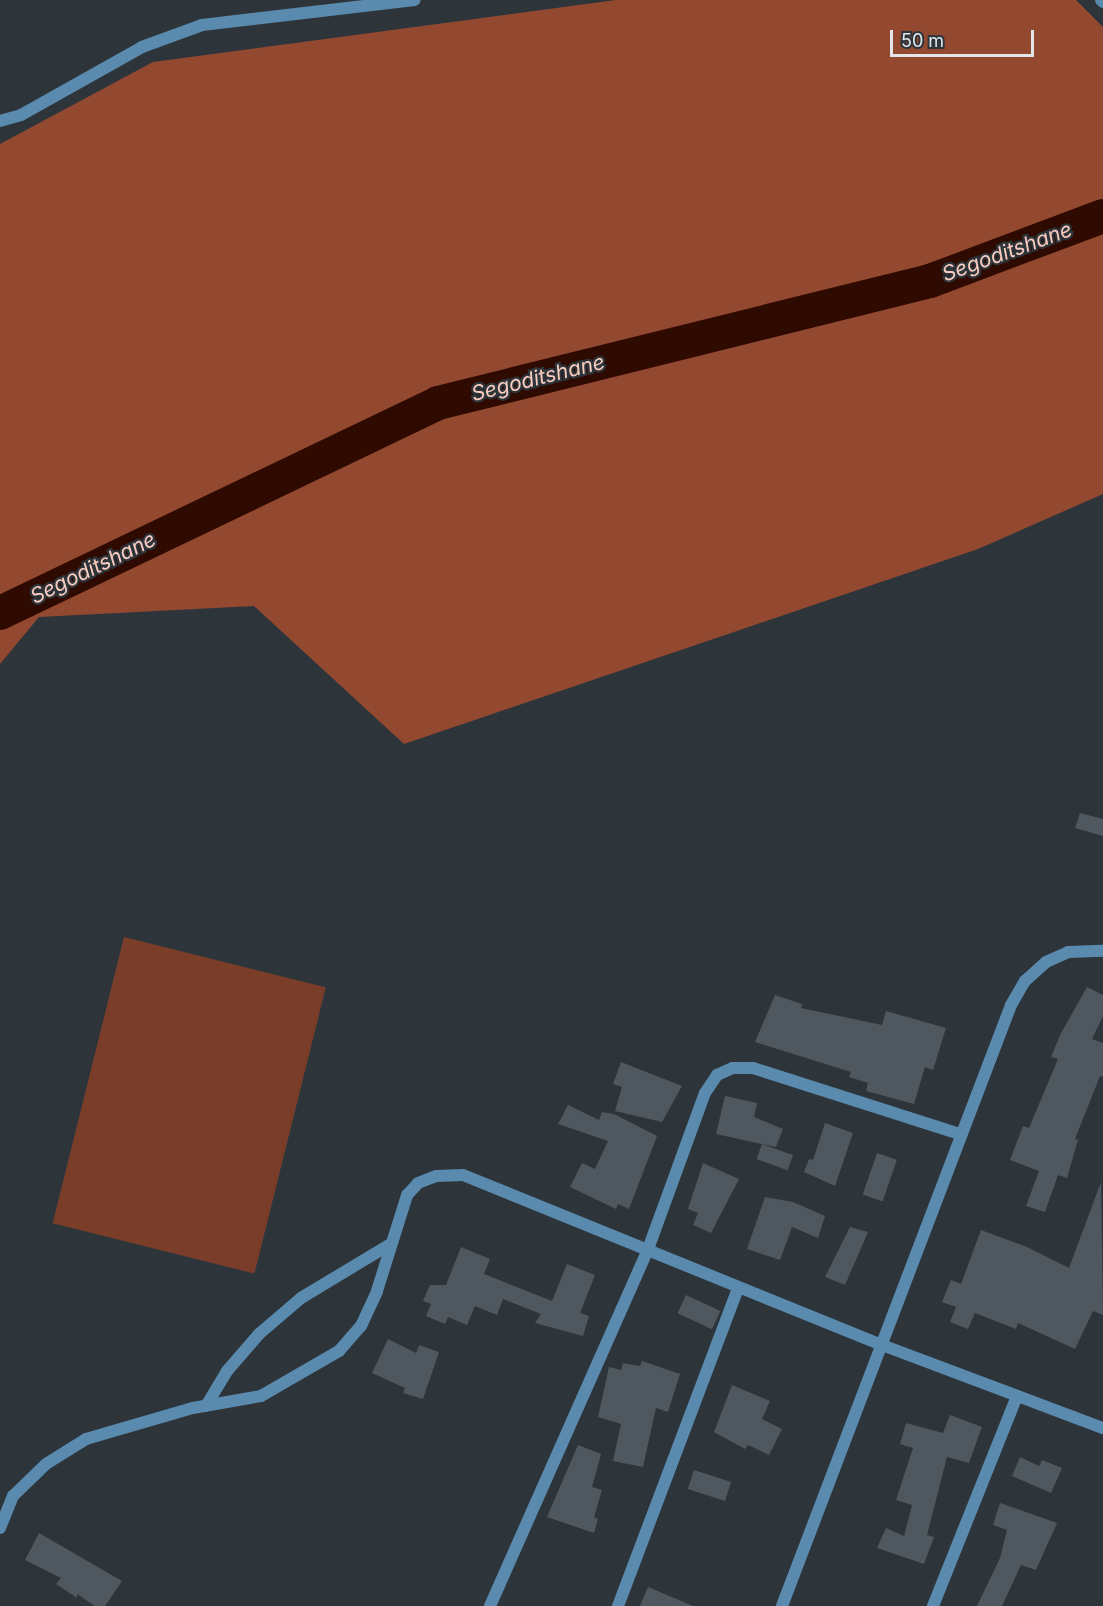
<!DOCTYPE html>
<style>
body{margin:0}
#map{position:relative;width:1103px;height:1606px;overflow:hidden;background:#2d353b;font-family:Inter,sans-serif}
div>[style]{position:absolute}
.green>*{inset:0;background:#793d2a;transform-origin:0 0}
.forest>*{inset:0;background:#934830}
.river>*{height:34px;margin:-17px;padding:0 17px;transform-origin:17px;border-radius:17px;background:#2f0a01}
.building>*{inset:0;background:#4f585f;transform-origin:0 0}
.street>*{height:12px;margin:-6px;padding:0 6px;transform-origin:6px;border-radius:6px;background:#5a8baf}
span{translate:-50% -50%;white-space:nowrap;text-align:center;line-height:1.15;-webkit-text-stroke:4.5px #2d353b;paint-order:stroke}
.water-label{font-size:21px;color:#faccbe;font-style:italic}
.scale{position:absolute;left:890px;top:30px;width:144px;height:27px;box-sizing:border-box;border:3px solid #e1e6ea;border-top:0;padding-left:8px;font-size:18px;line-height:21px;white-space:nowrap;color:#e1e6ea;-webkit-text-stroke:4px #2d353b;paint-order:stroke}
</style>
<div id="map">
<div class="green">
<div style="left:124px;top:937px;width:208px;height:295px;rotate:14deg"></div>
</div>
<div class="forest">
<div style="clip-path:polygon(616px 0,1076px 0,1103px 27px,1103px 494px,978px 549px,404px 744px,254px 606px,39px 617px,0 664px,0 144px,153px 62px)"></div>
</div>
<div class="river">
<div style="left:0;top:613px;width:486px;rotate:-25.6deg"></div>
<div style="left:438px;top:403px;width:507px;rotate:-13.93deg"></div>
<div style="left:930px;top:281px;width:185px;rotate:-20.6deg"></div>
</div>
<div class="building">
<div style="clip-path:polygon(1080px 813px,1103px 819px,1103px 836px,1075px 828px)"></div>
<div style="clip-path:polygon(1087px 987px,1103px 995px,1103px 1016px,1092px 1039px,1103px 1043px,1103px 1077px,1100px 1076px,1075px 1139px,1078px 1140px,1067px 1178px,1058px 1175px,1045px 1212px,1026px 1206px,1039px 1171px,1010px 1160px,1023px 1126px,1029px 1128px,1058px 1059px,1051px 1057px,1060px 1035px)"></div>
<div style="clip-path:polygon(775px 995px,802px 1004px,801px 1008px,882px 1025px,886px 1011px,946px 1028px,933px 1070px,925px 1067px,914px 1104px,866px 1091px,868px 1083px,849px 1077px,851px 1072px,755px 1042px)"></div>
<div style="clip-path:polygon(621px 1062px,682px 1086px,662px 1122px,615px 1111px,622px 1087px,613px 1084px)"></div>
<div style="clip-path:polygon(725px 1096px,757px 1103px,754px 1117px,783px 1129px,776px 1147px,716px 1134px)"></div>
<div style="clip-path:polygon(568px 1105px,599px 1120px,602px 1112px,614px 1114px,657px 1136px,629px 1209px,618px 1204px,616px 1209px,570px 1187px,582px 1163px,595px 1169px,608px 1141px,558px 1124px)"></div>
<div style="clip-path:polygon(825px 1123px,853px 1133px,835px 1186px,804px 1172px,809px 1159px,813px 1160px)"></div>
<div style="left:762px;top:1144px;width:33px;height:16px;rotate:20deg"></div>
<div style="left:877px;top:1153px;width:21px;height:44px;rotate:19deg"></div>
<div style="clip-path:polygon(703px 1163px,739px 1179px,711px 1233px,693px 1225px,698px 1213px,688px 1209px)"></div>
<div style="clip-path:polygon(1101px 1182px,1103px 1315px,1093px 1311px,1075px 1349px,1018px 1323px,1016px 1329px,975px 1313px,968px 1329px,950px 1322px,956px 1307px,942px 1302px,951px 1280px,961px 1284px,981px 1230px,1027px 1247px,1069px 1268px)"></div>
<div style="clip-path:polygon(765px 1197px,793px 1202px,825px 1216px,818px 1238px,792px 1227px,780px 1260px,747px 1249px)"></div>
<div style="clip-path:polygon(850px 1227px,868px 1232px,845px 1285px,825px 1277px)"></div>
<div style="clip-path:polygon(461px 1247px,490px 1259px,484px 1274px,552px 1301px,567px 1264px,595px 1275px,580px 1313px,589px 1316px,583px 1336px,535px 1323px,541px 1314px,503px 1299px,497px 1315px,475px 1306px,467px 1325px,448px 1317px,445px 1324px,426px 1316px,431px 1304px,423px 1301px,430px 1285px,446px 1285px)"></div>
<div style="left:686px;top:1295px;width:38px;height:20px;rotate:25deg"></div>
<div style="clip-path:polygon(388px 1339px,416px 1353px,419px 1345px,439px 1352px,423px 1399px,403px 1393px,405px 1388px,372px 1373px)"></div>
<div style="clip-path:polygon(642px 1361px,680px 1374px,668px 1412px,656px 1408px,643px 1467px,613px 1461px,621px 1424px,598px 1417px,609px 1367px,621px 1370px,623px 1363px,640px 1366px)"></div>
<div style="clip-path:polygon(732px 1385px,770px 1401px,762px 1419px,782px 1429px,769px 1455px,748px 1445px,745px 1449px,714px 1432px)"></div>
<div style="clip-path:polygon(950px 1415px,982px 1427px,969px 1463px,947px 1457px,927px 1535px,934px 1537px,924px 1564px,877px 1548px,886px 1528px,904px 1536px,912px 1505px,896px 1500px,913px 1448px,900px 1444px,906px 1423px,943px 1433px)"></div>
<div style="clip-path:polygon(578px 1445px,601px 1454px,592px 1487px,602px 1490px,594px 1517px,598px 1519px,594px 1533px,547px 1517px)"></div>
<div style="clip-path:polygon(1020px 1457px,1039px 1466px,1042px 1460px,1062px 1468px,1051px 1493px,1012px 1476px)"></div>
<div style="left:694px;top:1470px;width:39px;height:20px;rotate:18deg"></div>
<div style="clip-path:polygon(1000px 1503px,1057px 1523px,1036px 1570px,1021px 1565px,1002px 1606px,977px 1606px,1000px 1558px,1007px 1530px,993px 1525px)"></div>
<div style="clip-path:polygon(39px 1533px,122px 1581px,105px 1606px,95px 1606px,77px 1594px,77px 1598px,56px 1584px,61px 1578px,25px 1560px)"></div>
<div style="clip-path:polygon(648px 1587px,693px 1606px,640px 1606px)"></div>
</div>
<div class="street">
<div style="left:1101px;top:0;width:3px;rotate:45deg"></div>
<div style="left:0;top:121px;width:22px;rotate:-16deg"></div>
<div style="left:21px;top:115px;width:139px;rotate:-29.3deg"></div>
<div style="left:142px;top:47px;width:64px;rotate:-20.1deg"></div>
<div style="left:202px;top:25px;width:214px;rotate:-6.7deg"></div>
<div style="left:206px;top:1406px;width:41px;rotate:-59deg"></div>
<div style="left:227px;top:1371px;width:49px;rotate:-49.1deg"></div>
<div style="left:259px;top:1334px;width:55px;rotate:-40.6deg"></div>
<div style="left:301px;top:1298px;width:103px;rotate:-31.1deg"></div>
<div style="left:0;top:1528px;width:35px;rotate:-68deg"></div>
<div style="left:13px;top:1496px;width:46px;rotate:-44.1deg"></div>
<div style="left:46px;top:1464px;width:47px;rotate:-32deg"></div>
<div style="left:86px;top:1439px;width:111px;rotate:-16.2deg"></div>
<div style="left:193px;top:1408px;width:69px;rotate:-10deg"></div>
<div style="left:261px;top:1396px;width:90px;rotate:-30deg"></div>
<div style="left:339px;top:1351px;width:33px;rotate:-49deg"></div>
<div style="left:361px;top:1326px;width:38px;rotate:-65deg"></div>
<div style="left:377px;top:1291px;width:101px;rotate:-72.6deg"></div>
<div style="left:407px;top:1195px;width:16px;rotate:-47deg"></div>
<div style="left:418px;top:1183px;width:19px;rotate:-21deg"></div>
<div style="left:436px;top:1176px;width:27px;rotate:-2deg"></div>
<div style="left:463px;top:1175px;width:452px;rotate:22.1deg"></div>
<div style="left:882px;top:1345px;width:236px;rotate:20.6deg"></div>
<div style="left:490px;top:1606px;width:387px;rotate:-66.1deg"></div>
<div style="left:647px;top:1252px;width:169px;rotate:-70deg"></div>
<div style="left:705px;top:1093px;width:22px;rotate:-56deg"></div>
<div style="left:717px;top:1075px;width:17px;rotate:-24deg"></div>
<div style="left:733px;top:1068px;width:20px"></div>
<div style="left:753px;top:1068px;width:217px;rotate:17.7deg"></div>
<div style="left:618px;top:1606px;width:340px;rotate:-69.3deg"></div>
<div style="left:782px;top:1606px;width:643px;rotate:-69.14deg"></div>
<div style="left:1011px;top:1005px;width:28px;rotate:-60deg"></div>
<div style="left:1025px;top:981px;width:28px;rotate:-42deg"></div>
<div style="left:1046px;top:962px;width:24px;rotate:-24deg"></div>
<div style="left:1068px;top:952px;width:35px;rotate:-2deg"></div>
<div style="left:933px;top:1606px;width:226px;rotate:-68.2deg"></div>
</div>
<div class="water-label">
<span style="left:1007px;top:252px;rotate:-20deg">Segoditshane</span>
<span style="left:538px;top:378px;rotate:-14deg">Segoditshane</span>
<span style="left:93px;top:568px;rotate:-26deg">Segoditshane</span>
</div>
<div class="scale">50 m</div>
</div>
